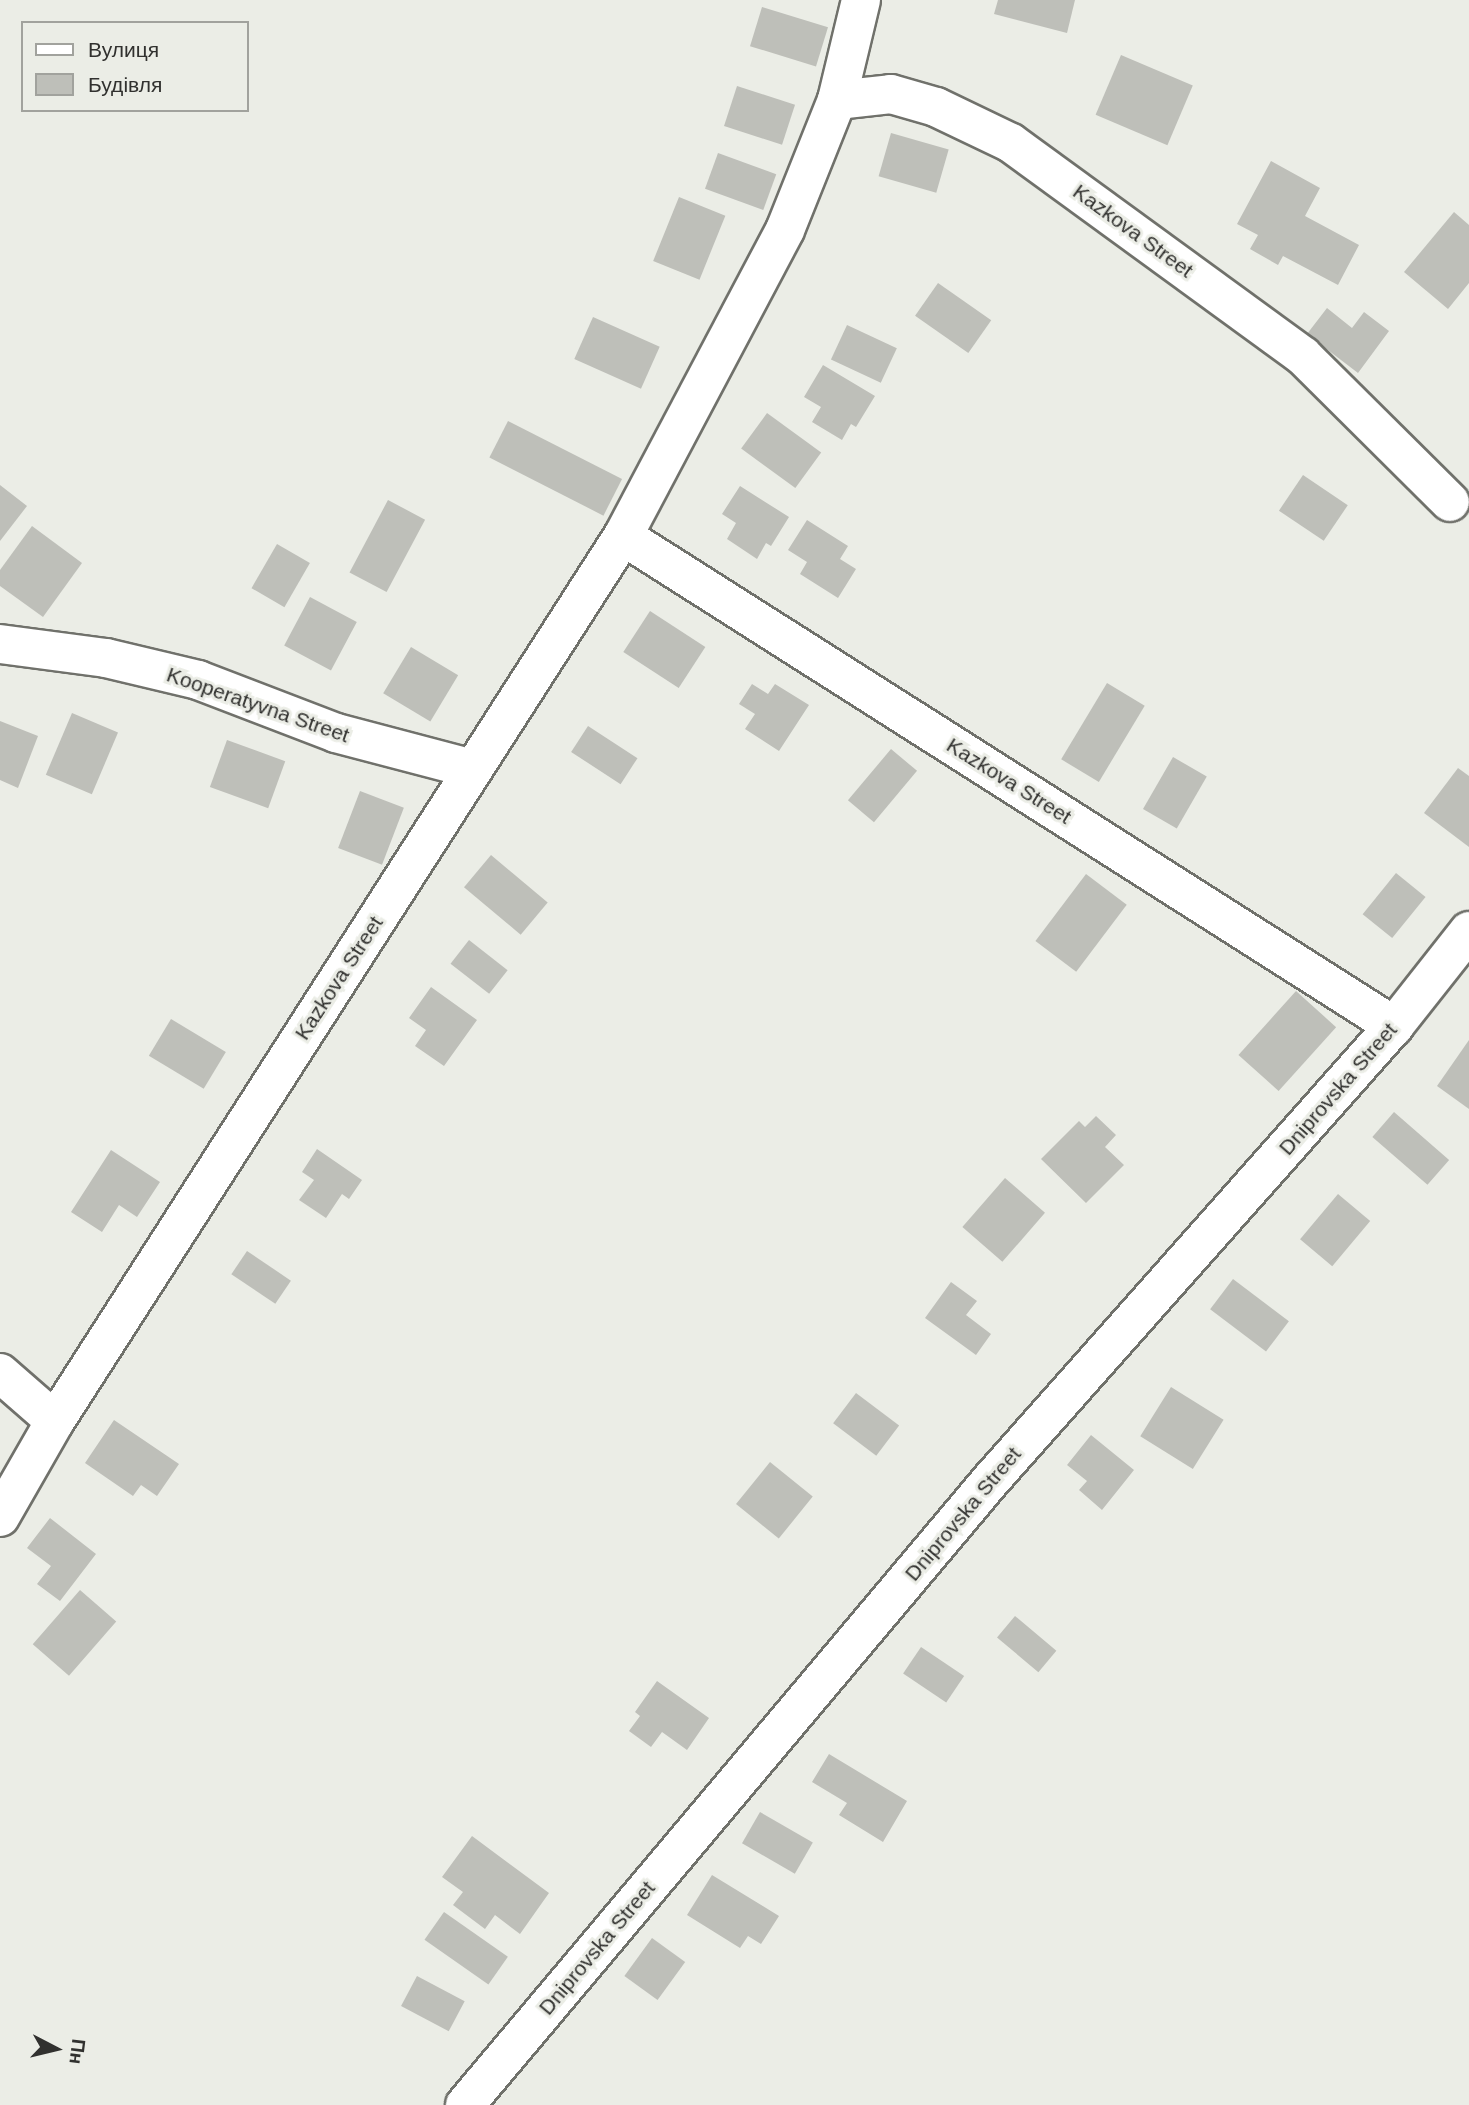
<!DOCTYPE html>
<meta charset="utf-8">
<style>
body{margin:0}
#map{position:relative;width:1469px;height:2105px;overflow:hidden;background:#ebede6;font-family:Helvetica,sans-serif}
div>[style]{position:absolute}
.building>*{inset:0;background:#bebfb9;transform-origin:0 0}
.roads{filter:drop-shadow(2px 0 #70716b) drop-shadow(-2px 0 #70716b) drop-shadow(0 2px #70716b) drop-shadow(0 -2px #70716b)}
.minor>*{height:38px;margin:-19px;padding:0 19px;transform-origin:19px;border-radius:19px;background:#fff}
span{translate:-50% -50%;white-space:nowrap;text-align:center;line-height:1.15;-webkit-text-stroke:6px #ebede6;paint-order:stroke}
.street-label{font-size:21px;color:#31312f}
.legend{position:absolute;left:21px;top:21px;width:228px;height:91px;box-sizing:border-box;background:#ebede6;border:2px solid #a1a29d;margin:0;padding:9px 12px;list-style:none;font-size:21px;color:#31312f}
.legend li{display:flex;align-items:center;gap:14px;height:35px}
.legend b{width:35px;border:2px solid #a1a29d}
.north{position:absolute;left:21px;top:2014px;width:70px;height:70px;-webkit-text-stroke:5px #ebede6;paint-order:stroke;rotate:97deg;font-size:19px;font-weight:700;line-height:28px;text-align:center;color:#31312f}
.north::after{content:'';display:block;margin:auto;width:24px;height:32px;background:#31312f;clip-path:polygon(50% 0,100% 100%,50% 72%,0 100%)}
</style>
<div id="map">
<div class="building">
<div style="clip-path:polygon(998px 0,1075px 0,1067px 33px,994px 14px)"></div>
<div style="left:762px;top:7px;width:69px;height:41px;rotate:17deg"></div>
<div style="left:1121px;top:55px;width:78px;height:65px;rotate:23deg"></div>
<div style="left:737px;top:86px;width:61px;height:42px;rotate:18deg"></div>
<div style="left:891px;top:133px;width:60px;height:45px;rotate:16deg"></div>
<div style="left:718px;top:153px;width:62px;height:38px;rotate:20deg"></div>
<div style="clip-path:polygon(1271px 161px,1320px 188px,1305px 216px,1359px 245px,1338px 285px,1283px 256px,1278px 265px,1250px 249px,1258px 235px,1237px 224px)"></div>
<div style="left:679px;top:197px;width:50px;height:69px;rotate:22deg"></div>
<div style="clip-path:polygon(1454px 212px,1469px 225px,1469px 283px,1448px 309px,1404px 272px)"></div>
<div style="left:938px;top:283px;width:65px;height:40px;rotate:35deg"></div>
<div style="clip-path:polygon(1327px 308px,1352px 328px,1364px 312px,1389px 331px,1358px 373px,1307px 334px)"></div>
<div style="left:593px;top:317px;width:73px;height:46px;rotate:24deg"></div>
<div style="left:847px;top:325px;width:55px;height:38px;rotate:25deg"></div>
<div style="clip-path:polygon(823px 365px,875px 396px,856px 427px,851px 424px,842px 440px,812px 422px,821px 407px,804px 397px)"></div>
<div style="left:767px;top:413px;width:67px;height:44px;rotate:36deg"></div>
<div style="left:508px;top:421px;width:128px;height:41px;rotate:27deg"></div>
<div style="left:1303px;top:475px;width:54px;height:43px;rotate:34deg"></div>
<div style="clip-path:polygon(0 485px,27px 506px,0 541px)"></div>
<div style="clip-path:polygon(740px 486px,789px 517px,771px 546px,766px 543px,757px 559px,727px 539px,736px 523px,722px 514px)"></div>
<div style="left:388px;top:500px;width:42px;height:82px;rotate:28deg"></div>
<div style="clip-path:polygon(807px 520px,848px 546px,840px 559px,856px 569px,838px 598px,800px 574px,807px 562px,788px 550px)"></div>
<div style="clip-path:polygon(32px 526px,82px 563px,43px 617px,0 586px,0 570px)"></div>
<div style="left:277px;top:544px;width:38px;height:51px;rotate:30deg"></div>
<div style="left:310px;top:597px;width:53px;height:55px;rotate:28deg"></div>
<div style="left:650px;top:611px;width:66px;height:49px;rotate:33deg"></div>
<div style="left:411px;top:647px;width:55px;height:54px;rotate:31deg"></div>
<div style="left:1107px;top:683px;width:44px;height:89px;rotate:31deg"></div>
<div style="clip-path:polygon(752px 684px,768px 694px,775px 684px,809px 705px,779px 751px,745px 729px,755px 714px,739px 704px)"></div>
<div style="left:72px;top:713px;width:50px;height:67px;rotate:23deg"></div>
<div style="clip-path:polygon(0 721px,38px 736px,18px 788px,0 780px)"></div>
<div style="left:588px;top:726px;width:59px;height:31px;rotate:33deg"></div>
<div style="left:227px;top:740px;width:62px;height:50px;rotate:20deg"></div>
<div style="left:891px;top:749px;width:34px;height:67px;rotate:40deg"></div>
<div style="left:1173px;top:757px;width:39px;height:60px;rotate:30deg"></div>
<div style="clip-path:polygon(1458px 768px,1469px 776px,1469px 847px,1424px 813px)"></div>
<div style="left:360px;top:791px;width:47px;height:61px;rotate:21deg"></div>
<div style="left:491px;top:855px;width:74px;height:42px;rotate:40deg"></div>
<div style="left:1396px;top:873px;width:38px;height:53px;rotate:39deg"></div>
<div style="left:1086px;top:874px;width:51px;height:84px;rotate:37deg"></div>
<div style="left:469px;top:940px;width:49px;height:30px;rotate:38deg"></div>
<div style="clip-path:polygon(431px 987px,477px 1020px,444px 1066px,415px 1046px,426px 1030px,409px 1018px)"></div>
<div style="left:1296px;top:991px;width:54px;height:86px;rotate:42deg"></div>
<div style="left:171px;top:1019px;width:64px;height:43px;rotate:31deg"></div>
<div style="clip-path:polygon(1469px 1040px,1469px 1109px,1437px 1086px)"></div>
<div style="left:1394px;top:1112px;width:73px;height:33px;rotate:41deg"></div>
<div style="clip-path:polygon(1096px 1116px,1116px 1135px,1105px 1147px,1124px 1165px,1086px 1203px,1041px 1159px,1079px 1121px,1085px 1127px)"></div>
<div style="clip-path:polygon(317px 1149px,362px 1180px,349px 1199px,342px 1194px,326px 1218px,299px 1200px,314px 1180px,302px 1172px)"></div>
<div style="clip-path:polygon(111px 1150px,160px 1182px,137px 1217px,119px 1205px,102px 1232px,71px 1212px)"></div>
<div style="left:1005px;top:1178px;width:53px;height:65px;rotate:41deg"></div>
<div style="left:1338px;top:1194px;width:42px;height:59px;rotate:40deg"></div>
<div style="left:247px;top:1251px;width:53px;height:28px;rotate:34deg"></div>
<div style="left:1233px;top:1279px;width:70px;height:38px;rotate:37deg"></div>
<div style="clip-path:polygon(951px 1282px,977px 1301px,966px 1315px,991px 1334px,976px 1355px,925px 1318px)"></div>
<div style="left:1171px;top:1387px;width:62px;height:58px;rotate:32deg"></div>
<div style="left:856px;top:1393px;width:54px;height:38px;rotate:37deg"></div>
<div style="clip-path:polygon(114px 1420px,179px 1464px,157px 1496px,141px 1485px,133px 1496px,85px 1463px)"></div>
<div style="clip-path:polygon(1091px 1435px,1134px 1470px,1102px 1510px,1079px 1490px,1087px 1481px,1067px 1465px)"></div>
<div style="left:770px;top:1462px;width:55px;height:54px;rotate:39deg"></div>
<div style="clip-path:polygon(50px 1518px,96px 1554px,60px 1601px,37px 1584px,51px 1566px,27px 1548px)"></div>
<div style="left:80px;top:1590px;width:48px;height:72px;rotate:41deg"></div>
<div style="left:1015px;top:1616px;width:54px;height:28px;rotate:40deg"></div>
<div style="left:921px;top:1647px;width:52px;height:32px;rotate:34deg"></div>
<div style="clip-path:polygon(657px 1681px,709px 1718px,687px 1750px,662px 1732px,651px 1747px,629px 1731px,640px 1716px,635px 1712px)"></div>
<div style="clip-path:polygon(829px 1754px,907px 1801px,883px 1842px,839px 1815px,847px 1803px,812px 1782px)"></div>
<div style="left:760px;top:1812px;width:61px;height:36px;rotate:30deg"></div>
<div style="clip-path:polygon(472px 1836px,549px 1893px,520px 1934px,495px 1915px,485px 1929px,453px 1905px,463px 1892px,442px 1877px)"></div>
<div style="clip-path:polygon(712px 1875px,779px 1916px,761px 1944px,748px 1936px,740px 1948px,687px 1915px)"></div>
<div style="left:444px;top:1912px;width:78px;height:34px;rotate:35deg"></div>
<div style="left:652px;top:1938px;width:41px;height:47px;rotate:36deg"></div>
<div style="left:417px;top:1976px;width:54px;height:34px;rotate:28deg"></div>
</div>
<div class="roads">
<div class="minor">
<div style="left:837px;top:100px;width:54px;rotate:-6.3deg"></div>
<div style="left:891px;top:94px;width:47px;rotate:16.1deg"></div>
<div style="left:936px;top:107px;width:83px;rotate:25.6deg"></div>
<div style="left:1011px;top:143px;width:361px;rotate:36.1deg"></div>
<div style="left:1303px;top:356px;width:207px;rotate:44.8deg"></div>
<div style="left:623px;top:536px;width:914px;rotate:32.44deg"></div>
<div style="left:0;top:644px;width:107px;rotate:7.5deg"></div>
<div style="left:106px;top:658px;width:95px;rotate:13.4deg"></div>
<div style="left:198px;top:680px;width:148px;rotate:21deg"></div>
<div style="left:336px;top:733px;width:142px;rotate:14.7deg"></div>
<div style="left:0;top:1373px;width:73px;rotate:41.1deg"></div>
<div style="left:0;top:1517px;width:111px;rotate:-60.2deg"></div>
<div style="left:55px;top:1421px;width:1052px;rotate:-57.31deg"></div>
<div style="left:623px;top:536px;width:346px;rotate:-62.1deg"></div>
<div style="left:785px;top:230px;width:140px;rotate:-68.2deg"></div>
<div style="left:837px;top:100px;width:103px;rotate:-76.5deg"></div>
<div style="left:465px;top:2105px;width:817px;rotate:-49.92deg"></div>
<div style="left:991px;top:1480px;width:607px;rotate:-48.41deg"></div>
<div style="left:1394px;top:1026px;width:121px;rotate:-51.7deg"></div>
</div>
</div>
<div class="street-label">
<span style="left:1133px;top:231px;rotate:36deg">Kazkova Street</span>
<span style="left:258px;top:705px;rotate:19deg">Kooperatyvna Street</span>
<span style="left:1009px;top:781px;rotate:32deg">Kazkova Street</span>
<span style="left:339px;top:978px;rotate:-57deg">Kazkova Street</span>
<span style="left:1338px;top:1089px;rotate:-49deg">Dniprovska Street</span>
<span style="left:963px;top:1514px;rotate:-50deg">Dniprovska Street</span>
<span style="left:597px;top:1948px;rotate:-50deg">Dniprovska Street</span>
</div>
<ul class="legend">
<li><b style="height:9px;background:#fff"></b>Вулиця</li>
<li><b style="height:19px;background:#bebfb9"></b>Будівля</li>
</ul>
<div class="north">Пн</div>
</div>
